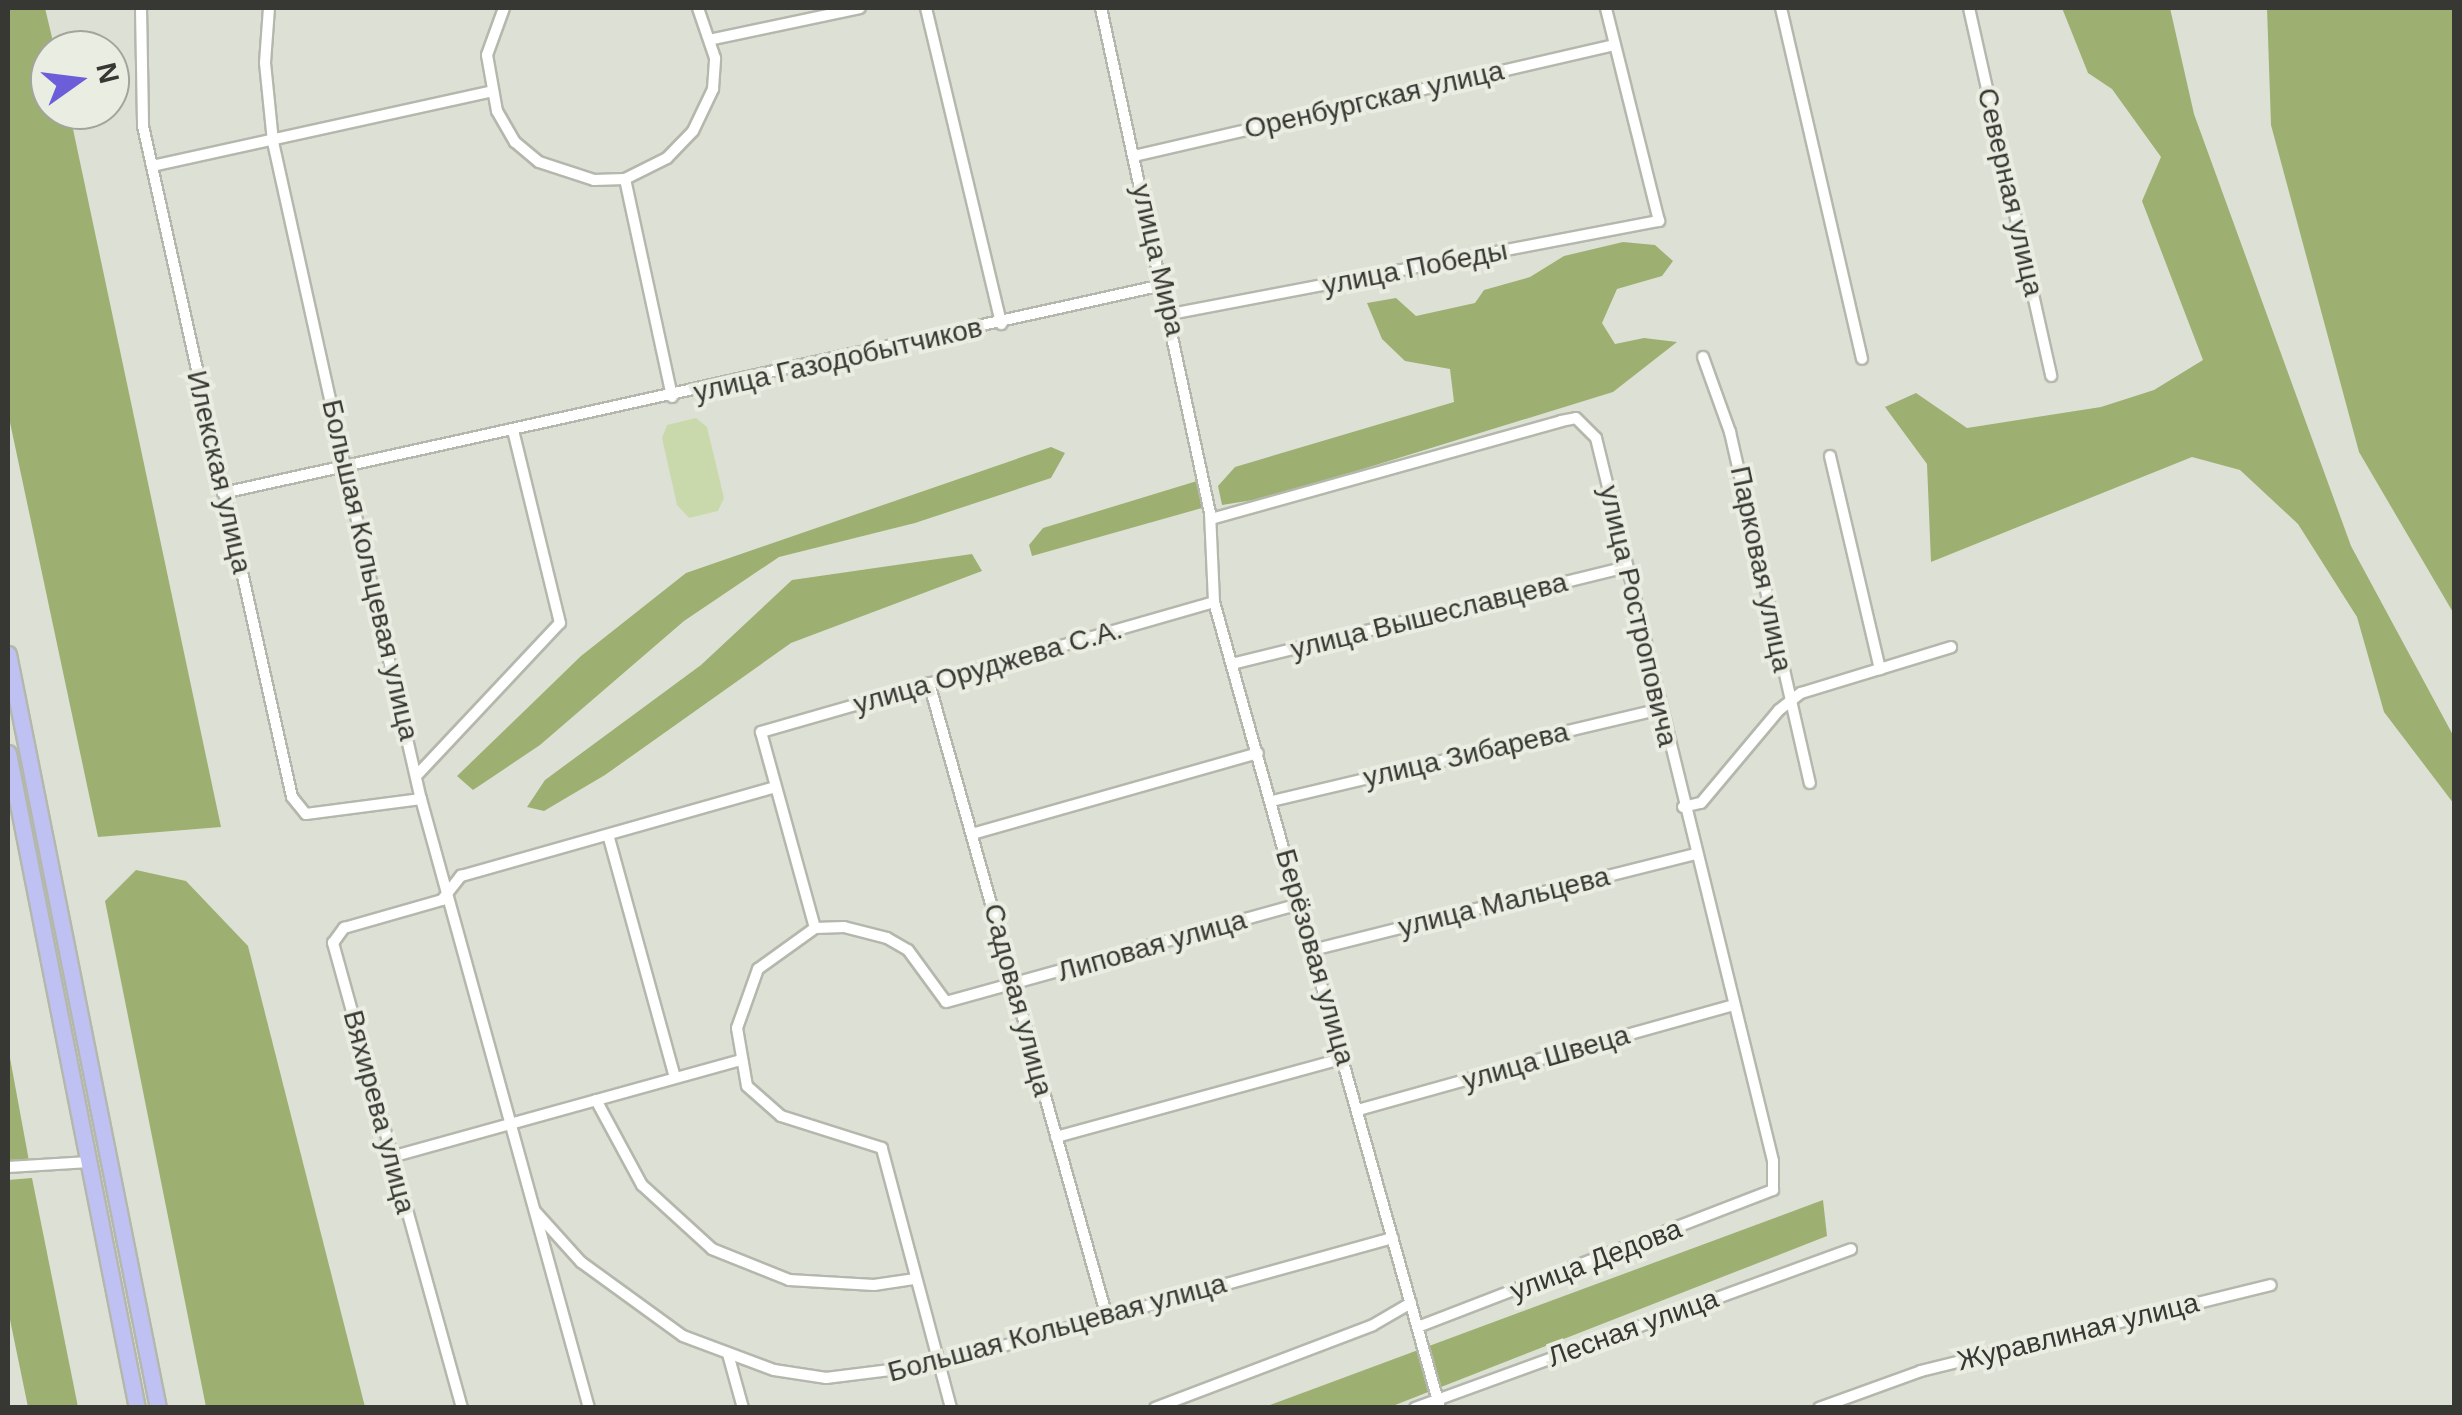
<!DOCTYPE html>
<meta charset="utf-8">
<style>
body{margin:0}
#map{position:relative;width:2462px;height:1415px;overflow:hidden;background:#dde1d5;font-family:Arial,sans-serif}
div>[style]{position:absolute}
.green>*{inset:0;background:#cad9ab}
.forest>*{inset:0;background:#9db071}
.roads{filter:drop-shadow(2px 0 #b4b8ac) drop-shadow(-2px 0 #b4b8ac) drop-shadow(0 2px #b4b8ac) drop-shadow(0 -2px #b4b8ac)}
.minor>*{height:10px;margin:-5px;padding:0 5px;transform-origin:5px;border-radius:5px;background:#fff}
.highway>*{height:15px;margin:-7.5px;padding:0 7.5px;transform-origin:7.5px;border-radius:7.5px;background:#c0c1f3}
span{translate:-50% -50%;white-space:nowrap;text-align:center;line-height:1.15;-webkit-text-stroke:8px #eaeee2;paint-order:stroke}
.street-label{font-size:28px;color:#373833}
.frame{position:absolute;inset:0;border:10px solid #373833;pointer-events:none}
.north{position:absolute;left:30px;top:30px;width:100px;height:100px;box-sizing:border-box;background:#eaeee2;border:2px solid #a2a59c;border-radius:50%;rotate:76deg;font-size:28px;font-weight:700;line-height:40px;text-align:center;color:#373833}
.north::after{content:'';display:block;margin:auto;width:35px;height:45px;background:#6c5ed8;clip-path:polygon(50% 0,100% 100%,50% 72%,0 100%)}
</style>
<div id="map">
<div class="green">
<div style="clip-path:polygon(696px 418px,707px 427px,724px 498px,718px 511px,689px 518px,677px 505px,662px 438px,667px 425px)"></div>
</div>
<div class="forest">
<div style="clip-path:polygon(8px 8px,45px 8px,55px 50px,50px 50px,50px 110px,69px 110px,221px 827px,98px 837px,8px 413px)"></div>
<div style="clip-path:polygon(2062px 8px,2170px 8px,2194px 114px,2351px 546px,2454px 737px,2454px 804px,2384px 712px,2357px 617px,2298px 524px,2240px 470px,2192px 457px,1931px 562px,1927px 464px,1885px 407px,1916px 393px,1967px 428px,2101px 407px,2154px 390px,2203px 360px,2142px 201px,2161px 157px,2112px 89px,2088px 73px)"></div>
<div style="clip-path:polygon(2267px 8px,2454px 8px,2454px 614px,2359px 452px,2271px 125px)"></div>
<div style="clip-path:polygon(1623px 242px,1655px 245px,1673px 261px,1662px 276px,1617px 289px,1602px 323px,1615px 344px,1644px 338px,1677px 342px,1613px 392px,1272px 497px,1222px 505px,1218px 486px,1235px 467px,1454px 402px,1450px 369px,1405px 361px,1382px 339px,1367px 303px,1396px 298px,1416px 316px,1475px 303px,1484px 290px,1530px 277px,1564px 256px)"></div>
<div style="clip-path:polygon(1051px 447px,1065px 453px,1051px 478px,915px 523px,779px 557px,684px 621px,540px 745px,473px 790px,457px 776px,581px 656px,686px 573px)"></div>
<div style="clip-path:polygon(1197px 481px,1202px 508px,1032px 556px,1029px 545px,1043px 528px)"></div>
<div style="clip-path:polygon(972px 554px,982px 571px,791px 643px,605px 775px,544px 811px,527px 807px,545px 780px,701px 665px,792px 580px)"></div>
<div style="clip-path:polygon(136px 870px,186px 881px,248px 946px,365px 1407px,206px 1407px,105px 901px)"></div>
<div style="clip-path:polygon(8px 1047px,29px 1161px,8px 1162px)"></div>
<div style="clip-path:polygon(32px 1178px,78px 1407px,28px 1407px,8px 1310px,8px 1180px)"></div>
<div style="clip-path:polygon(1823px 1200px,1827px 1236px,1390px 1407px,1262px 1408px)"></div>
</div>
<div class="roads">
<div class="minor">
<div style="left:141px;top:8px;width:118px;rotate:89deg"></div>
<div style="left:143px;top:126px;width:687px;rotate:77.48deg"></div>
<div style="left:292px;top:797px;width:22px;rotate:51deg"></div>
<div style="left:306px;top:814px;width:116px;rotate:-7.4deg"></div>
<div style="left:269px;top:8px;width:55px;rotate:94.2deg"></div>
<div style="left:265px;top:63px;width:79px;rotate:84.2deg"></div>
<div style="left:273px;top:142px;width:334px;rotate:77.5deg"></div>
<div style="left:345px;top:468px;width:340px;rotate:77.1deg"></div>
<div style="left:421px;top:799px;width:632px;rotate:74.58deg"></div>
<div style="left:504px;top:8px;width:50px;rotate:109.9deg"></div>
<div style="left:487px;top:55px;width:57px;rotate:79.9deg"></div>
<div style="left:497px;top:111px;width:36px;rotate:60deg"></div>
<div style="left:515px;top:142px;width:31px;rotate:40deg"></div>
<div style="left:539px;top:162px;width:58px;rotate:18.1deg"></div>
<div style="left:594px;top:180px;width:31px;rotate:-2deg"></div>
<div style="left:625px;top:179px;width:47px;rotate:-26.6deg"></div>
<div style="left:667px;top:158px;width:37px;rotate:-46deg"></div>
<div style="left:693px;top:131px;width:47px;rotate:-64.5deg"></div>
<div style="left:713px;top:89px;width:31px;rotate:-86deg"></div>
<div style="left:715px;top:58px;width:53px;rotate:-108.8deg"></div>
<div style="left:926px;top:8px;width:325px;rotate:76.6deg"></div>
<div style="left:1101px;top:8px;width:517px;rotate:77.82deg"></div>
<div style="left:1210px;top:513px;width:89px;rotate:87.4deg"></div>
<div style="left:1214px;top:602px;width:837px;rotate:74.34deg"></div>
<div style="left:1781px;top:8px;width:360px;rotate:77deg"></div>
<div style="left:1969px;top:8px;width:377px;rotate:77.4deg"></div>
<div style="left:713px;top:39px;width:150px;rotate:-11.9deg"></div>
<div style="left:1134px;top:156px;width:493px;rotate:-13deg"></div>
<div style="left:152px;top:166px;width:345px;rotate:-12.4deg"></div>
<div style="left:625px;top:179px;width:223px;rotate:77.8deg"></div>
<div style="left:1171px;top:314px;width:497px;rotate:-10.8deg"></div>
<div style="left:1659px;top:221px;width:219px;rotate:-104deg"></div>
<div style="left:1703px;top:357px;width:80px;rotate:70.2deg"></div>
<div style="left:1730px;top:432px;width:360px;rotate:77.2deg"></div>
<div style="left:1830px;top:456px;width:219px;rotate:76.8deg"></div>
<div style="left:223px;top:493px;width:963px;rotate:-12.48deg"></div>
<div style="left:1211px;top:519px;width:363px;rotate:-15.6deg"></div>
<div style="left:1561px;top:421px;width:15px;rotate:-11deg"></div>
<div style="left:1576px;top:418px;width:28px;rotate:45deg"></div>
<div style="left:1596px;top:438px;width:744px;rotate:76.24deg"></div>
<div style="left:1773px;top:1161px;width:29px;rotate:90deg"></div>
<div style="left:1773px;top:1190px;width:381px;rotate:158.9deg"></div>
<div style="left:1232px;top:664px;width:406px;rotate:-13.8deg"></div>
<div style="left:929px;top:683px;width:659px;rotate:74.32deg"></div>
<div style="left:418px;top:774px;width:207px;rotate:-46.8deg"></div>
<div style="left:560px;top:623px;width:199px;rotate:-103.7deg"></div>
<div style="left:1272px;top:801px;width:399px;rotate:-13.3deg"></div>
<div style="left:1683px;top:807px;width:18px;rotate:-13deg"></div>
<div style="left:1701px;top:803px;width:121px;rotate:-50deg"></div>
<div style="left:1779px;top:710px;width:28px;rotate:-38deg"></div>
<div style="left:1801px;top:693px;width:157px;rotate:-17deg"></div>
<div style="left:972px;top:834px;width:297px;rotate:-15.8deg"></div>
<div style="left:609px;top:838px;width:248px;rotate:74.6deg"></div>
<div style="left:815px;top:928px;width:203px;rotate:-105.4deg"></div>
<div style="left:761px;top:732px;width:471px;rotate:-16deg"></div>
<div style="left:1313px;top:950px;width:394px;rotate:-14.1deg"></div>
<div style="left:596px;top:1100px;width:97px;rotate:61.6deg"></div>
<div style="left:642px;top:1185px;width:95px;rotate:42.4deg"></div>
<div style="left:712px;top:1249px;width:83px;rotate:21.9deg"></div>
<div style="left:789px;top:1280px;width:85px;rotate:3.4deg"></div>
<div style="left:874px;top:1285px;width:40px;rotate:-8.5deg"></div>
<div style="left:1358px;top:1110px;width:389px;rotate:-15.6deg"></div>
<div style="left:1056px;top:1137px;width:299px;rotate:-15.3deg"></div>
<div style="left:391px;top:1157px;width:360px;rotate:-15.5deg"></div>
<div style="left:8px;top:1167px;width:81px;rotate:-3.5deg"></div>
<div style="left:535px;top:1211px;width:69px;rotate:48deg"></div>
<div style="left:581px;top:1262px;width:126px;rotate:36deg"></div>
<div style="left:683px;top:1336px;width:97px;rotate:20.5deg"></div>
<div style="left:774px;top:1370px;width:53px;rotate:8.7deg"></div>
<div style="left:826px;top:1378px;width:113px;rotate:-7.1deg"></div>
<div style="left:938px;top:1364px;width:472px;rotate:-15.5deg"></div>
<div style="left:728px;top:1354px;width:56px;rotate:74.5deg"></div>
<div style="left:462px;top:1408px;width:483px;rotate:-105.5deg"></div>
<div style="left:333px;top:943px;width:19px;rotate:-54deg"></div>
<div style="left:344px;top:928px;width:102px;rotate:-15.9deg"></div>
<div style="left:442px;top:900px;width:31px;rotate:-52deg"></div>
<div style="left:461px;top:876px;width:326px;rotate:-15.8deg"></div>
<div style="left:951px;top:1408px;width:269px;rotate:-104.9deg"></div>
<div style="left:882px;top:1148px;width:106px;rotate:-162.4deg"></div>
<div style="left:781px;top:1116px;width:45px;rotate:-138.6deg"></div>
<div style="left:747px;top:1086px;width:59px;rotate:-99.8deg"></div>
<div style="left:737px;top:1028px;width:63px;rotate:-70.4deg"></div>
<div style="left:758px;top:969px;width:70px;rotate:-35.7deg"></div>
<div style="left:815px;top:928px;width:29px;rotate:-2deg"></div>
<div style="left:844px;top:927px;width:44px;rotate:14.3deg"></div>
<div style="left:887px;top:938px;width:24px;rotate:30deg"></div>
<div style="left:908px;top:950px;width:64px;rotate:53.8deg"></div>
<div style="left:946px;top:1002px;width:367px;rotate:-15.5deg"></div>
<div style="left:1155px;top:1408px;width:233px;rotate:-20.8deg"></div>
<div style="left:1373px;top:1325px;width:44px;rotate:-30.1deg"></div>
<div style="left:1415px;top:1408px;width:464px;rotate:-20deg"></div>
<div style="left:1819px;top:1408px;width:109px;rotate:-19.9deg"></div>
<div style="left:1921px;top:1371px;width:360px;rotate:-13.8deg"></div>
</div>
<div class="highway">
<div style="left:8px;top:654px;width:769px;rotate:78.75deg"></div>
<div style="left:8px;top:753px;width:668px;rotate:78.86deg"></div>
</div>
</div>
<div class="street-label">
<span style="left:1374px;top:100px;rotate:-13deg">Оренбургская улица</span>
<span style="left:2010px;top:192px;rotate:77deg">Северная улица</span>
<span style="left:1158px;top:260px;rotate:77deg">улица Мира</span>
<span style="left:1415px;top:268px;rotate:-11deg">улица Победы</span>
<span style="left:838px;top:360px;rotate:-13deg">улица Газодобытчиков</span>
<span style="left:219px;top:472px;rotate:77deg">Илекская улица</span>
<span style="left:1761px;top:569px;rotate:78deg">Парковая улица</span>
<span style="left:370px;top:570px;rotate:77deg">Большая Кольцевая улица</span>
<span style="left:1429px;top:616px;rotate:-14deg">улица Вышеславцева</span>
<span style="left:1638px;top:616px;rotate:77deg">улица Ростроповича</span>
<span style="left:988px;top:667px;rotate:-16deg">улица Оруджева С.А.</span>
<span style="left:1466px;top:755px;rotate:-13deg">улица Зибарева</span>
<span style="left:1504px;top:902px;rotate:-14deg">улица Мальцева</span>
<span style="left:1152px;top:946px;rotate:-16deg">Липовая улица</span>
<span style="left:1315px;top:957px;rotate:74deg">Берёзовая улица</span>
<span style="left:1018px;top:1000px;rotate:75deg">Садовая улица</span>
<span style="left:1546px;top:1058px;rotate:-16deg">улица Швеца</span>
<span style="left:379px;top:1112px;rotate:75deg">Вяхирева улица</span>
<span style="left:1596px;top:1260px;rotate:-21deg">улица Дедова</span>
<span style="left:1057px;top:1328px;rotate:-15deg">Большая Кольцевая улица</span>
<span style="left:1633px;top:1328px;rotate:-20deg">Лесная улица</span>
<span style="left:2078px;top:1332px;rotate:-14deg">Журавлиная улица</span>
</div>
<div class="frame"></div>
<div class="north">N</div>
</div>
